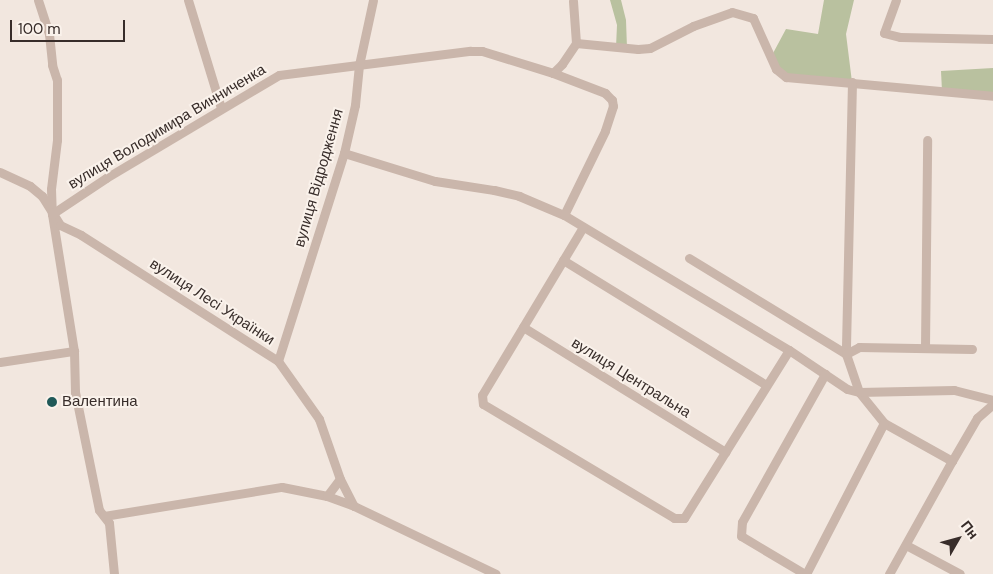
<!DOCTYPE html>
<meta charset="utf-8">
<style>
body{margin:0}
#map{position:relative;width:993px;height:574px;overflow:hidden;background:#f2e7df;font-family:"DM Sans",sans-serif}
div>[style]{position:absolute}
.green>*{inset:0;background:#b9c19f}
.minor>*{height:9px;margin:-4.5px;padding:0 4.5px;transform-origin:4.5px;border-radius:4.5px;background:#cab6ab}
.dots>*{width:14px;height:14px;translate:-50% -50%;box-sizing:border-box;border:2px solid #faf2eb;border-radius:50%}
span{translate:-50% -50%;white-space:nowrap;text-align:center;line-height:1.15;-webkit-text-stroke:4px #faf2eb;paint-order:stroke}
.street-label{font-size:15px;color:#382d2a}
.poi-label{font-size:15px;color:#382d2a}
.left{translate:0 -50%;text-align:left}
.north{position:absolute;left:933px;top:514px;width:50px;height:50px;-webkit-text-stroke:4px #faf2eb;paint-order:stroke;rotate:52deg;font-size:14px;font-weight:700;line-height:20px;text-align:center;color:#382d2a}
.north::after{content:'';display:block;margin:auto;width:18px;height:22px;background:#382d2a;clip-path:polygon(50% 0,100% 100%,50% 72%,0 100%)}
.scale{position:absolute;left:10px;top:20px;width:115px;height:22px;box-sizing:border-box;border:2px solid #382d2a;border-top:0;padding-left:6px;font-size:15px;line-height:18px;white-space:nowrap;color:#382d2a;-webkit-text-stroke:4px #faf2eb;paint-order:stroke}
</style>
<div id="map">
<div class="green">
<div style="clip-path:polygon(610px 0,621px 0,626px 20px,627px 48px,616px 47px,617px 25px)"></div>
<div style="clip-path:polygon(824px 0,854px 0,846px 34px,852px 82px,786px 77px,771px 57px,786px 29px,818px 34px)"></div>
<div style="clip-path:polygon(993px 68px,993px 96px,942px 91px,941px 71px)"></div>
</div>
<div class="minor">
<div style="left:38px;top:0;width:36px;rotate:72deg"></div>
<div style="left:49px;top:34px;width:31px;rotate:84deg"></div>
<div style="left:52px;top:65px;width:16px;rotate:72deg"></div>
<div style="left:57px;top:80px;width:60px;rotate:90deg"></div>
<div style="left:57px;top:140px;width:49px;rotate:97deg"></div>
<div style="left:51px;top:189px;width:25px;rotate:88deg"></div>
<div style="left:52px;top:214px;width:139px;rotate:80.9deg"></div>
<div style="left:74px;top:351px;width:41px;rotate:88.6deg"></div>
<div style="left:75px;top:392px;width:120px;rotate:78.5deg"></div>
<div style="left:99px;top:510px;width:16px;rotate:52deg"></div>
<div style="left:109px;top:523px;width:51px;rotate:84.4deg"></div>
<div style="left:188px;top:0;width:113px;rotate:73deg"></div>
<div style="left:896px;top:0;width:35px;rotate:110deg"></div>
<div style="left:884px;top:33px;width:16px;rotate:14deg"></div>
<div style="left:900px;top:37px;width:93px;rotate:1.2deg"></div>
<div style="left:576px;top:43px;width:62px;rotate:5.5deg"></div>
<div style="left:638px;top:49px;width:12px;rotate:-5deg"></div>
<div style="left:650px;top:48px;width:48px;rotate:-27.1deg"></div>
<div style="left:693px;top:26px;width:41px;rotate:-19.7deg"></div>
<div style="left:732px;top:12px;width:22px;rotate:16deg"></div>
<div style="left:753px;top:18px;width:56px;rotate:65.7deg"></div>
<div style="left:776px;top:69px;width:13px;rotate:39deg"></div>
<div style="left:786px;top:77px;width:208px;rotate:5.2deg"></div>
<div style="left:553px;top:73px;width:13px;rotate:-45deg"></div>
<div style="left:562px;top:64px;width:25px;rotate:-56deg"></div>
<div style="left:576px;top:43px;width:42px;rotate:-94.1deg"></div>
<div style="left:852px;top:82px;width:272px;rotate:91.3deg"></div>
<div style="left:846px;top:354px;width:40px;rotate:71.1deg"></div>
<div style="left:859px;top:392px;width:40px;rotate:51deg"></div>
<div style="left:884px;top:423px;width:78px;rotate:29.2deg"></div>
<div style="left:952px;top:461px;width:50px;rotate:-59.8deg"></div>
<div style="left:977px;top:418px;width:21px;rotate:-41deg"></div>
<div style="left:344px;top:153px;width:95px;rotate:17.1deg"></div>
<div style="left:435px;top:181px;width:60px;rotate:8.7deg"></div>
<div style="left:494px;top:190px;width:26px;rotate:13deg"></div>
<div style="left:519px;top:196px;width:49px;rotate:22.9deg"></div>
<div style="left:564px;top:215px;width:262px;rotate:31deg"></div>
<div style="left:789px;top:350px;width:70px;rotate:33.9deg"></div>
<div style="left:847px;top:389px;width:12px;rotate:14deg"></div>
<div style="left:859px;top:392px;width:95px;rotate:-1.2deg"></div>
<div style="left:954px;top:390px;width:40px;rotate:14.4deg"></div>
<div style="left:0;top:172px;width:33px;rotate:25deg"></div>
<div style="left:30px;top:186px;width:16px;rotate:40deg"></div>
<div style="left:42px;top:196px;width:34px;rotate:58deg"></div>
<div style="left:60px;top:225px;width:23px;rotate:25deg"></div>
<div style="left:81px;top:235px;width:234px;rotate:32.6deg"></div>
<div style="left:278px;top:361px;width:71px;rotate:54.7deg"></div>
<div style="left:319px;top:419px;width:64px;rotate:70.7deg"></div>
<div style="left:340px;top:479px;width:30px;rotate:63deg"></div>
<div style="left:52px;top:214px;width:65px;rotate:-33.7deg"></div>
<div style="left:106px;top:178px;width:201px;rotate:-30.8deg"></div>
<div style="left:279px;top:75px;width:193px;rotate:-7.2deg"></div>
<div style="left:470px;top:51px;width:12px"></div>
<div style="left:482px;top:51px;width:74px;rotate:17.2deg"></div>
<div style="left:553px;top:73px;width:56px;rotate:21deg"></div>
<div style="left:605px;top:93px;width:10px;rotate:45deg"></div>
<div style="left:612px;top:100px;width:6px;rotate:81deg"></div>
<div style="left:613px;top:106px;width:26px;rotate:108deg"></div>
<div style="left:605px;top:131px;width:93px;rotate:116deg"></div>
<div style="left:583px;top:227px;width:196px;rotate:121deg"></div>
<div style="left:482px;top:395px;width:9px;rotate:84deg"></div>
<div style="left:483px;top:404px;width:222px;rotate:30.8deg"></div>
<div style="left:674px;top:518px;width:10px"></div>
<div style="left:684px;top:518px;width:198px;rotate:-58deg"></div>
<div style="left:689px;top:258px;width:184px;rotate:31.4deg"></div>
<div style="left:846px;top:354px;width:15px;rotate:-28deg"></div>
<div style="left:859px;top:347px;width:113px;rotate:1deg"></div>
<div style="left:563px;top:260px;width:238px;rotate:31.6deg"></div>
<div style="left:523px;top:327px;width:238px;rotate:31.7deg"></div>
<div style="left:925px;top:348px;width:208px;rotate:-89.4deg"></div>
<div style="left:278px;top:361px;width:218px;rotate:-72.4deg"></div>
<div style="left:344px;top:153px;width:49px;rotate:-77.1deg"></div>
<div style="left:355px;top:105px;width:40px;rotate:-84.3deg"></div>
<div style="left:359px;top:65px;width:66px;rotate:-77.8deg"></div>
<div style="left:0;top:362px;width:75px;rotate:-8.5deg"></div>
<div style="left:327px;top:496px;width:21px;rotate:-53deg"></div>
<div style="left:104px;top:516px;width:180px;rotate:-9.3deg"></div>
<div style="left:282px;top:487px;width:46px;rotate:11.3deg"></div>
<div style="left:327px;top:496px;width:29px;rotate:20deg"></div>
<div style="left:354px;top:506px;width:157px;rotate:25.6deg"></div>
<div style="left:906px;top:545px;width:61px;rotate:28.2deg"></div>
<div style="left:805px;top:574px;width:74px;rotate:-149.3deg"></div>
<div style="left:741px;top:536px;width:14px;rotate:-86deg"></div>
<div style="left:742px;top:522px;width:170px;rotate:-60.7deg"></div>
<div style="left:806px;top:574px;width:170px;rotate:-62.7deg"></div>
<div style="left:889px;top:574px;width:129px;rotate:-60.9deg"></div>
</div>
<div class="dots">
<div style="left:52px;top:402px;background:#205958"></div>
</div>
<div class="street-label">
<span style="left:167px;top:127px;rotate:-31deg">вулиця Володимира Винниченка</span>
<span style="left:319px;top:178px;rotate:-74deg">вулиця Відродження</span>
<span style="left:212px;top:302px;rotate:33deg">вулиця Лесі Українки</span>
<span style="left:631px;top:378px;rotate:32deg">вулиця Центральна</span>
</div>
<div class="poi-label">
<span class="left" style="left:62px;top:402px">Валентина</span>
</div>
<div class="north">Пн</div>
<div class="scale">100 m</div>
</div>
